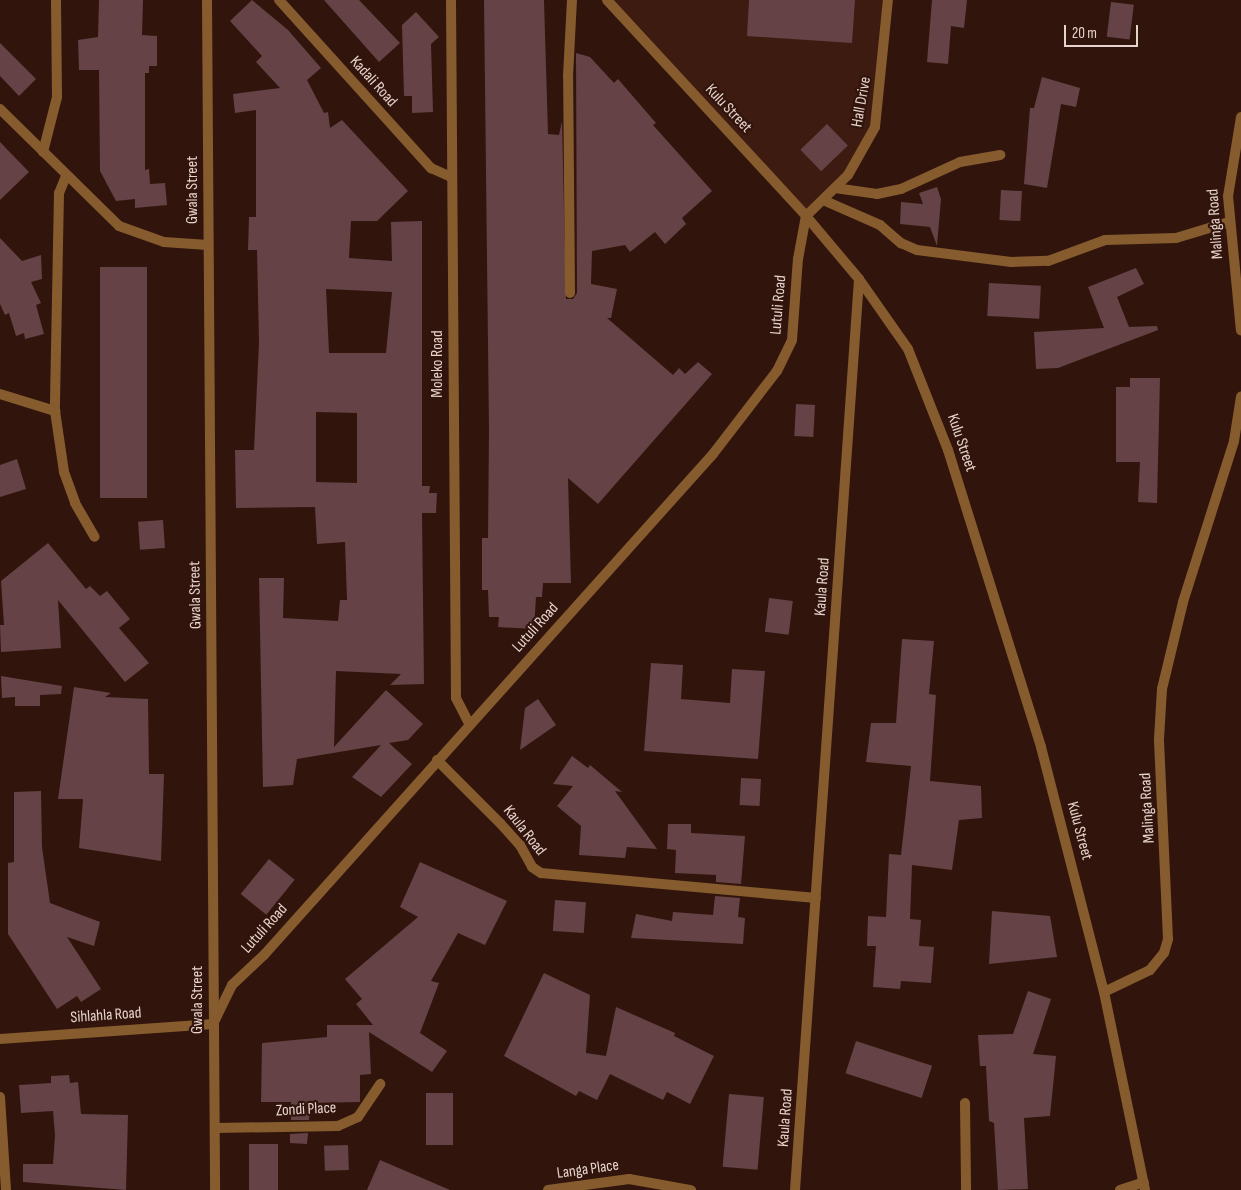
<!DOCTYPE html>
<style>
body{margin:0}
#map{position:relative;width:1241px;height:1190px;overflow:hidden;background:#31150c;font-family:"Sofia Sans Condensed",sans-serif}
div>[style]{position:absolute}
.built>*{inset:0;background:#3d1b11}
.building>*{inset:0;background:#644246;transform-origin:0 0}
.service>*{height:10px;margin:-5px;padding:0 5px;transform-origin:5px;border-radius:5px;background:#865b2e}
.minor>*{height:10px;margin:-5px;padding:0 5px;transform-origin:5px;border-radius:5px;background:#865b2e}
.tertiary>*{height:10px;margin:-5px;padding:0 5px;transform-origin:5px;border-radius:5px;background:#865b2e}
span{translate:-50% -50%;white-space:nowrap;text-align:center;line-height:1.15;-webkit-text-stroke:4.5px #31150c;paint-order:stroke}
.street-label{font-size:16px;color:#e7d3cd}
.scale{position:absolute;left:1064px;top:25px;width:74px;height:22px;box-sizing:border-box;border:2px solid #e7d3cd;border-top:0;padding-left:6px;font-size:15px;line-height:18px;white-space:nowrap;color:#e7d3cd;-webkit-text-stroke:4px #31150c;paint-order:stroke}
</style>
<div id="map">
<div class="built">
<div style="clip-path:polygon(606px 0,887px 0,879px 106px,864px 152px,805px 216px)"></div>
</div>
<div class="building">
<div style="clip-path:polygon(99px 0,143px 0,142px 35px,157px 36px,157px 66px,149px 66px,149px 73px,145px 73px,145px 170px,149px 169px,150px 184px,165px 183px,167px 205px,135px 208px,135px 199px,116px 201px,100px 171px,99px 70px,79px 70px,78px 40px,98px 37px)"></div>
<div style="clip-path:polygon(evenodd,252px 0,288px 30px,321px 68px,307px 80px,324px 113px,328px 112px,330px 128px,342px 120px,408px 191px,377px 221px,351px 221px,349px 258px,392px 261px,391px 222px,422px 221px,422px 486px,430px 486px,429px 493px,437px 493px,436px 513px,422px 513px,424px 684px,390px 685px,401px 674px,336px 671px,334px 747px,386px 690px,423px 724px,408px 740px,389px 743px,412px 764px,381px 797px,352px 777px,381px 745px,297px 759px,293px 785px,263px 787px,259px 578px,284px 578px,283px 618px,338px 621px,340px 600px,347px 600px,345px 542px,317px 544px,315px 507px,236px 508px,235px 450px,254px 450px,259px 342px,257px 250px,248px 250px,249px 217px,256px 217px,256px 110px,235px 113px,233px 94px,280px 88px,256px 62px,262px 56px,230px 21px,252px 0,326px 289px,392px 292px,386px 353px,329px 353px,326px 289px,252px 0,316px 412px,357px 413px,357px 483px,316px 482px,316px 412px)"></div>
<div style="clip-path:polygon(324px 0,359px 0,400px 43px,379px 62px)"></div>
<div style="clip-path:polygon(484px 0,544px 0,548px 134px,559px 135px,562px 121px,566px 299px,573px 299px,577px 293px,576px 53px,590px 57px,614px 83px,618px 79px,656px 123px,653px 125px,712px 191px,682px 218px,686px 224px,665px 244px,655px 232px,630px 252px,625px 245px,592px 251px,591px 284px,617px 289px,611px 318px,607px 318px,673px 375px,679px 368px,685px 374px,698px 362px,712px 374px,598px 504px,568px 478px,571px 583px,543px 583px,542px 597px,536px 597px,534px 629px,498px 627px,499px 617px,489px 617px,488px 590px,482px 590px,482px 538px,488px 538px,489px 430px)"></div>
<div style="clip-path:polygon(749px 0,855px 0,852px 43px,747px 36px)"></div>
<div style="clip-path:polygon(932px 0,967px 0,964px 28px,951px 26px,948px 64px,927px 62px)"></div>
<div style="left:1111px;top:2px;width:23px;height:35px;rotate:7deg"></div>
<div style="clip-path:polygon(416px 12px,439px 37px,431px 44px,433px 112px,412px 113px,412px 96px,404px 96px,402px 25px)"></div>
<div style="clip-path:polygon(0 43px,36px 79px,19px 96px,0 76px)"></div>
<div style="clip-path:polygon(1042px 77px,1080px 88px,1076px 107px,1061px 104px,1047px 188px,1024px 184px,1030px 108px,1034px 108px)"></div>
<div style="left:827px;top:124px;width:30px;height:37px;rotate:46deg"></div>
<div style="clip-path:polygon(0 142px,29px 172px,0 200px)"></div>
<div style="clip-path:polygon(937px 187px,941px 199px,937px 246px,930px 227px,900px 224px,901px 202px,923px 204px,919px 193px)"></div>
<div style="left:1001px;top:190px;width:21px;height:30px;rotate:3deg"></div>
<div style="clip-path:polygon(0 238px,22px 261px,41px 255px,42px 279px,31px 282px,41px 303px,36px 305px,44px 334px,25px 339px,24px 333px,16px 336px,9px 313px,5px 315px,0 304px)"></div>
<div style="left:100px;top:267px;width:47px;height:231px"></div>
<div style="clip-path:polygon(1136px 268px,1144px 284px,1117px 297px,1129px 327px,1157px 326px,1158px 330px,1058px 368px,1036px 369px,1034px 332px,1104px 328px,1088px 287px)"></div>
<div style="left:989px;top:283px;width:52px;height:33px;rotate:3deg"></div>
<div style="clip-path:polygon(1130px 378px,1160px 378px,1157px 503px,1138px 502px,1140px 462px,1116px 462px,1116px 387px,1130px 387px)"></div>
<div style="left:796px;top:404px;width:19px;height:32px;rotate:3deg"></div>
<div style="clip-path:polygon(17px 459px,26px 489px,0 497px,0 465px)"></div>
<div style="left:163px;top:520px;width:28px;height:25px;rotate:86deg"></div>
<div style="clip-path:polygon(48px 543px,86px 589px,90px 586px,100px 596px,107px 591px,130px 619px,119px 628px,149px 663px,125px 682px,58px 600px,61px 648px,1px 652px,0 625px,4px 625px,1px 581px)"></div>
<div style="left:769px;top:598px;width:24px;height:34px;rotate:7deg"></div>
<div style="clip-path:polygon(902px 639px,934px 641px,929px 694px,936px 695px,930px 781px,981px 786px,982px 818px,959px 820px,952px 870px,912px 865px,910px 919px,921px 920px,919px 946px,934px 947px,931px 983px,901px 981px,900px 989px,873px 987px,876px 946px,867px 946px,868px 916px,886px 917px,889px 854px,901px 855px,911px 766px,866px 762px,871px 723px,896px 723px)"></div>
<div style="clip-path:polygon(651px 663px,683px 665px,681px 699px,730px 703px,732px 669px,765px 671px,758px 759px,644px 751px)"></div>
<div style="clip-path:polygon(1px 676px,62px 686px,61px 694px,40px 695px,40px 706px,15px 706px,15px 697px,2px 698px)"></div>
<div style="clip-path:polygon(74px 687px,111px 693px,105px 697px,148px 699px,149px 774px,164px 774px,161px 861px,79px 848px,83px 799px,58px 799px)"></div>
<div style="clip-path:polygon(538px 699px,556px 725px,520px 750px,525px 708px)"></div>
<div style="clip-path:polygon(572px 756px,588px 768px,590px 765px,622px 792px,615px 791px,657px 849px,627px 847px,625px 858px,579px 855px,581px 826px,557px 806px,573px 786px,553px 784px)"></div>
<div style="left:741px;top:778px;width:20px;height:27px;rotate:3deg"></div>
<div style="clip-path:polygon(41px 791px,42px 847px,50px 903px,100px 922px,94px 946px,67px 937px,101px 989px,81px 1002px,77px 996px,57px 1009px,8px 934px,8px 863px,14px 862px,14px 792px)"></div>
<div style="clip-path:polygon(668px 824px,691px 824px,691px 833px,745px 836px,741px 884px,716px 882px,716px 875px,675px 873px,676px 850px,667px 849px)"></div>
<div style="left:269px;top:859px;width:33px;height:45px;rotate:39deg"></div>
<div style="clip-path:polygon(420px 862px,507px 901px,485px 945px,458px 933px,431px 981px,439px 983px,420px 1033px,447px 1051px,432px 1072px,369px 1032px,371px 1074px,360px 1075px,360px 1102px,310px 1103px,309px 1120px,291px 1120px,291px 1102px,261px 1102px,262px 1043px,327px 1037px,327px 1025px,373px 1025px,356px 1004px,362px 999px,345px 979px,418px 917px,400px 907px)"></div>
<div style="clip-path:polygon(715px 896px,740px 898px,738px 917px,745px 918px,743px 944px,631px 938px,636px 914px,672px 921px,673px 912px,713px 915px)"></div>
<div style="left:555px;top:900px;width:31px;height:31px;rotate:4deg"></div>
<div style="clip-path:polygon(992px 911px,1050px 916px,1057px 957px,989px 964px)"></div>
<div style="clip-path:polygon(544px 973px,590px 995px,586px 1053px,606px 1056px,616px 1007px,675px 1033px,674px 1036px,714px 1056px,690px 1104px,667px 1092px,663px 1100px,610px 1074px,597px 1100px,579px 1091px,576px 1096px,504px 1056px)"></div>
<div style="clip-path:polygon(1028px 991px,1051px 999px,1033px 1054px,1056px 1056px,1050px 1116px,1024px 1118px,1028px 1189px,998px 1190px,994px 1123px,989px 1121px,986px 1066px,980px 1066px,978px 1035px,1013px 1034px)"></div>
<div style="left:856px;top:1041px;width:80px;height:34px;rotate:18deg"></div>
<div style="clip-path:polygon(69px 1075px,70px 1083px,78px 1082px,81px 1114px,128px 1115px,126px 1190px,23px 1182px,23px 1164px,53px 1164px,55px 1135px,53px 1111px,21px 1113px,19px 1085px,51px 1083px,51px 1076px)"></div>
<div style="left:426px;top:1093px;width:27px;height:52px"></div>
<div style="left:729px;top:1094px;width:35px;height:73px;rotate:5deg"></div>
<div style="clip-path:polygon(308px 1133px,307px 1144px,290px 1143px,290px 1134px)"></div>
<div style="left:249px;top:1144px;width:29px;height:46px"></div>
<div style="left:348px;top:1145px;width:25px;height:24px;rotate:88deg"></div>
<div style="clip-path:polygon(380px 1160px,450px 1190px,367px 1190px)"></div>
</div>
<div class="service">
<div style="left:43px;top:152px;width:57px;rotate:-75.7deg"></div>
<div style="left:57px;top:97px;width:97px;rotate:-90.6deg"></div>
<div style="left:66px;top:176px;width:18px;rotate:112deg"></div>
<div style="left:59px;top:193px;width:218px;rotate:91.1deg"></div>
<div style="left:55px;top:411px;width:62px;rotate:81.6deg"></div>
<div style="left:64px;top:472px;width:33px;rotate:70deg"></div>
<div style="left:75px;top:503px;width:39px;rotate:60deg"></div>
<div style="left:835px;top:188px;width:42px;rotate:8.1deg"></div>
<div style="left:877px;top:194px;width:25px;rotate:-12deg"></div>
<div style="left:901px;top:189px;width:65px;rotate:-24.6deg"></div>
<div style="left:960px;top:162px;width:41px;rotate:-9.9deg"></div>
<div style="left:570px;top:293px;width:217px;rotate:-90.5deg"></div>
<div style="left:568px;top:76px;width:76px;rotate:-87deg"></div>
<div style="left:0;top:394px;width:58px;rotate:17.2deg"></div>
<div style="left:965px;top:1103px;width:87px;rotate:89.3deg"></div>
<div style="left:1120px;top:1190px;width:25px;rotate:-18deg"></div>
</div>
<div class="minor">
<div style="left:279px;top:0;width:227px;rotate:47.9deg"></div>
<div style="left:431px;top:168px;width:22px;rotate:24deg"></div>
<div style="left:451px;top:0;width:698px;rotate:89.59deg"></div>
<div style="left:456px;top:698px;width:29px;rotate:63deg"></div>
<div style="left:607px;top:0;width:294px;rotate:47.3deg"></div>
<div style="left:806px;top:216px;width:82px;rotate:49.9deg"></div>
<div style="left:859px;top:279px;width:85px;rotate:55deg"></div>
<div style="left:908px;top:349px;width:109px;rotate:68.4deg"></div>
<div style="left:948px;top:450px;width:311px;rotate:72.6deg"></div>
<div style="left:1041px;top:747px;width:253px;rotate:75.6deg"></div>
<div style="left:1104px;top:992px;width:202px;rotate:78.3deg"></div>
<div style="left:0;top:109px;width:167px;rotate:44.5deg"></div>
<div style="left:119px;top:226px;width:48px;rotate:19.6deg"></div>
<div style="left:164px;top:242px;width:44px;rotate:3.9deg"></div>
<div style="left:1241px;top:117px;width:80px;rotate:99.3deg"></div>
<div style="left:1228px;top:196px;width:135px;rotate:84.5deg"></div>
<div style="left:823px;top:200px;width:62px;rotate:23.7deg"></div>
<div style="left:880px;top:225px;width:28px;rotate:41deg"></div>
<div style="left:901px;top:243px;width:17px;rotate:24deg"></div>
<div style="left:917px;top:250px;width:95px;rotate:7.3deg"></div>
<div style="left:1011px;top:262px;width:37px;rotate:-2deg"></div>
<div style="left:1048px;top:261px;width:61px;rotate:-20.2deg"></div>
<div style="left:1105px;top:240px;width:71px;rotate:-1.6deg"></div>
<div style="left:1176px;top:238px;width:55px;rotate:-16.8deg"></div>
<div style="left:437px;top:760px;width:89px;rotate:45deg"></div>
<div style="left:500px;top:823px;width:30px;rotate:48deg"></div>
<div style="left:520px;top:845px;width:25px;rotate:61deg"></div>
<div style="left:532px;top:867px;width:11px;rotate:34deg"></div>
<div style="left:541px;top:873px;width:276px;rotate:5.2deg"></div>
<div style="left:1104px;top:992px;width:51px;rotate:-25.6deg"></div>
<div style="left:1150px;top:970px;width:22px;rotate:-51deg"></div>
<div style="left:1164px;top:953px;width:15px;rotate:-74deg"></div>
<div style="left:1168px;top:939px;width:200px;rotate:-92.6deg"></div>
<div style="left:1159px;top:739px;width:50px;rotate:-86.6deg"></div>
<div style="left:1162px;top:689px;width:89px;rotate:-76.4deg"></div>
<div style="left:1183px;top:602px;width:169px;rotate:-72.4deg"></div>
<div style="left:1234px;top:441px;width:45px;rotate:-81deg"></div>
<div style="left:0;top:1039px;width:214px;rotate:-4deg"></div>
<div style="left:213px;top:1024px;width:43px;rotate:-64deg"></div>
<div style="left:232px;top:985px;width:44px;rotate:-43.2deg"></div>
<div style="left:264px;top:955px;width:673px;rotate:-48.13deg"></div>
<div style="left:713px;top:454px;width:105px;rotate:-52.4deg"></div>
<div style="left:777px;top:371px;width:34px;rotate:-64deg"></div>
<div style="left:792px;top:340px;width:81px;rotate:-85.8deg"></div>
<div style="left:798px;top:259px;width:44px;rotate:-79.5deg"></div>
<div style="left:806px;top:216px;width:59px;rotate:-44.3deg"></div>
<div style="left:848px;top:175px;width:55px;rotate:-60.6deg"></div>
<div style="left:875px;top:127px;width:128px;rotate:-84.2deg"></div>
<div style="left:0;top:1097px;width:93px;rotate:86.3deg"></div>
<div style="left:215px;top:1128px;width:123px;rotate:-0.9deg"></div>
<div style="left:338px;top:1126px;width:22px;rotate:-24deg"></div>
<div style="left:358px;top:1117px;width:40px;rotate:-56deg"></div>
<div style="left:548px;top:1190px;width:82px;rotate:-7.7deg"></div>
<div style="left:629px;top:1179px;width:63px;rotate:10.1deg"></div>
<div style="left:795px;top:1190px;width:913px;rotate:-85.98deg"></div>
</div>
<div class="tertiary">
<div style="left:207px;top:0;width:1190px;rotate:89.61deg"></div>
</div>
<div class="street-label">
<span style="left:373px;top:82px;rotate:48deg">Kadali Road</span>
<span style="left:862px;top:102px;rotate:-80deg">Hall Drive</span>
<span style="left:728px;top:109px;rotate:47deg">Kulu Street</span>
<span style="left:193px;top:190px;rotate:-90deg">Gwala Street</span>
<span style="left:1216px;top:224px;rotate:-94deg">Malinga Road</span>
<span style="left:779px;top:305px;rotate:-85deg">Lutuli Road</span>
<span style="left:438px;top:364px;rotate:-90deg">Moleko Road</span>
<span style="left:961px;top:443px;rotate:71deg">Kulu Street</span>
<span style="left:823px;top:587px;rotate:-86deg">Kaula Road</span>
<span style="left:196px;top:595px;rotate:-91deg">Gwala Street</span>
<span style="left:536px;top:628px;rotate:-48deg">Lutuli Road</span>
<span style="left:1148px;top:808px;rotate:-93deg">Malinga Road</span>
<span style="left:524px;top:831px;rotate:52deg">Kaula Road</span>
<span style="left:1079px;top:831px;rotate:75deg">Kulu Street</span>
<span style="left:265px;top:929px;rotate:-48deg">Lutuli Road</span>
<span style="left:198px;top:1000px;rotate:-90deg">Gwala Street</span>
<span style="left:106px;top:1016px;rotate:-4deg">Sihlahla Road</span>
<span style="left:306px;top:1110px;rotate:-3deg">Zondi Place</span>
<span style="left:786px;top:1118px;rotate:-86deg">Kaula Road</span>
<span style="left:588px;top:1170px;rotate:-8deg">Langa Place</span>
</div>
<div class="scale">20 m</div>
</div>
